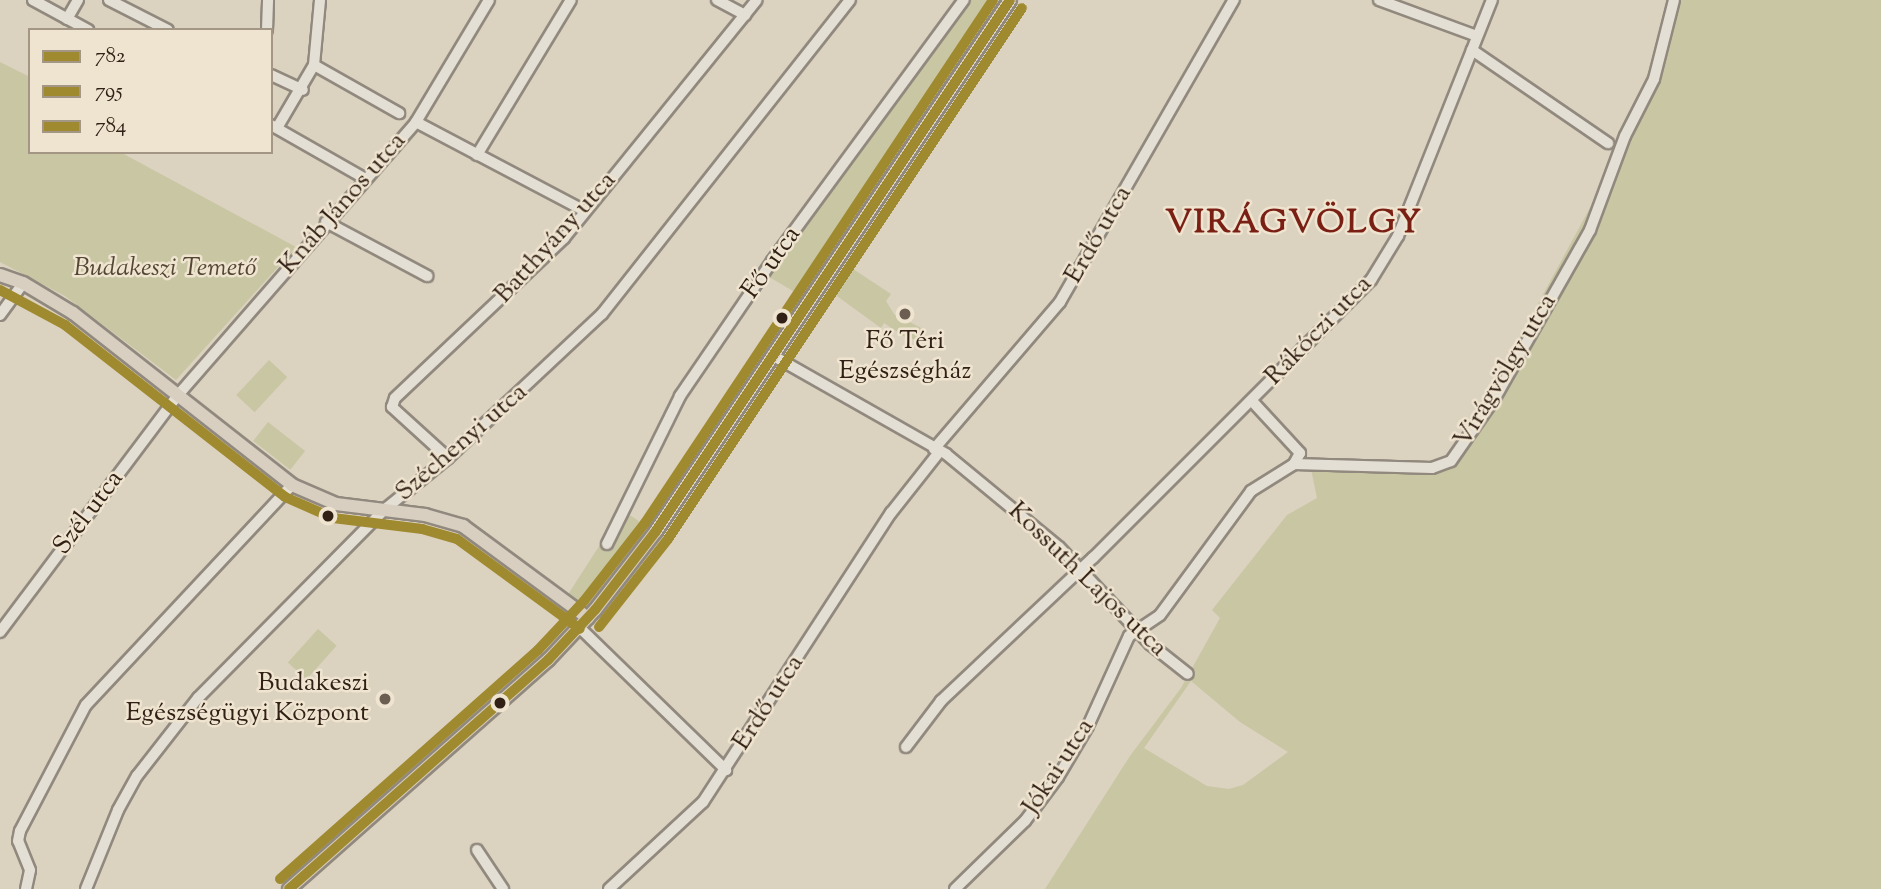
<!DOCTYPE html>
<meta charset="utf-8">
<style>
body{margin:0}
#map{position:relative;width:1881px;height:889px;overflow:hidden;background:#dcd2c0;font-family:"Sorts Mill Goudy",serif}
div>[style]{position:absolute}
.green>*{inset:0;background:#c8c6a3;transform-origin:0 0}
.roads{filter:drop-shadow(2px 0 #91897e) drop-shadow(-2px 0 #91897e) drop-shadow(0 2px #91897e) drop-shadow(0 -2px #91897e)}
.minor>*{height:10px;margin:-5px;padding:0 5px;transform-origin:5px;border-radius:5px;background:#e4dfd5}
.major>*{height:12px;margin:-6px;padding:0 6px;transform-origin:6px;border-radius:6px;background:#d8cfc1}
.bus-1>*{height:10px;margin:-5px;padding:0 5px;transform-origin:5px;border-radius:5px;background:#a08a2f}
.bus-2>*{height:10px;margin:-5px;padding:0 5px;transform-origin:5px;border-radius:5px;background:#a08a2f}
.bus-3>*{height:10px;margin:-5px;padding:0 5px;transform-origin:5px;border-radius:5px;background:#a08a2f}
.dots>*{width:19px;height:19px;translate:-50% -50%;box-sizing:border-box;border:4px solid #efe4cf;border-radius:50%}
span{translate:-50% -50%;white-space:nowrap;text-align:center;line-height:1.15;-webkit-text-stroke:5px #efe4cf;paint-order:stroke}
.street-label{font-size:26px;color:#312016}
.park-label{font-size:26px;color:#534734;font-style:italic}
.poi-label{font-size:26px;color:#312016}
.right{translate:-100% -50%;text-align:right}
.district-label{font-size:33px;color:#7a1f14;font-weight:700;letter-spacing:2px}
.legend{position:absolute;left:28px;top:28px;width:245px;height:126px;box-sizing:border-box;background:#efe4cf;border:2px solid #a39685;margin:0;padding:9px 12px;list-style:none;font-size:21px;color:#312016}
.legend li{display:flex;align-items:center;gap:14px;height:35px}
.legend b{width:35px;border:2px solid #a39685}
</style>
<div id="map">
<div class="green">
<div style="clip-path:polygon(964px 0,1010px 0,810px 301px,764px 274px)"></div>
<div style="clip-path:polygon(evenodd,1674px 0,1881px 0,1881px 889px,1045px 889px,1130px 756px,1181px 688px,1220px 618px,1212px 610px,1287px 515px,1317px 498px,1310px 464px,1445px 465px,1467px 435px,1618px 156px,1674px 0,1191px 681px,1240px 722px,1288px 752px,1243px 785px,1229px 789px,1207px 786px,1144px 748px,1191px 681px)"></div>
<div style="clip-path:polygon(0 62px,30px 77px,30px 152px,120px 152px,296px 247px,176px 380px,65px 296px,0 262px)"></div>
<div style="clip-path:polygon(850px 267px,891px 294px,886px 301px,894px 314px,927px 331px,922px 339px,908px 339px,884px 323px,881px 328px,830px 291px)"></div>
<div style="left:269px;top:360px;width:25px;height:48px;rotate:43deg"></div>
<div style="left:268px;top:422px;width:47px;height:24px;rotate:38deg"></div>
<div style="clip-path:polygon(628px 514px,648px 527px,599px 597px,590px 604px,580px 604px,567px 596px,603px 540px,611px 542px)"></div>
<div style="left:318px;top:629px;width:25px;height:45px;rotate:42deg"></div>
</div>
<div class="roads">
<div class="minor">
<div style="left:33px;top:0;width:63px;rotate:28.6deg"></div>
<div style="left:109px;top:0;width:66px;rotate:27deg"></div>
<div style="left:717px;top:0;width:32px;rotate:28deg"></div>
<div style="left:1379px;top:0;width:104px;rotate:20.2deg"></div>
<div style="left:67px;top:19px;width:22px;rotate:-60deg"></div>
<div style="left:267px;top:30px;width:30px;rotate:-88deg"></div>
<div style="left:1472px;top:50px;width:165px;rotate:34.4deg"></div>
<div style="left:314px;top:65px;width:98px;rotate:29.5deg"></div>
<div style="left:271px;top:75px;width:35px;rotate:25deg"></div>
<div style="left:416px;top:122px;width:189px;rotate:27.8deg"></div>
<div style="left:271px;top:125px;width:107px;rotate:29.7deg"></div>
<div style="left:277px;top:128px;width:73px;rotate:-59.6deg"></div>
<div style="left:314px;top:65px;width:65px;rotate:-84.7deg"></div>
<div style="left:477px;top:155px;width:181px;rotate:-58.8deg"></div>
<div style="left:326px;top:222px;width:115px;rotate:28.1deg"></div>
<div style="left:0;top:315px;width:39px;rotate:-54deg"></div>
<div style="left:772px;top:355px;width:200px;rotate:29.6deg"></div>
<div style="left:946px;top:454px;width:146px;rotate:39.5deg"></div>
<div style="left:1059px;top:547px;width:133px;rotate:46.8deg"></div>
<div style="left:1150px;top:644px;width:48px;rotate:38.3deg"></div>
<div style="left:1252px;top:401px;width:71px;rotate:47.3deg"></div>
<div style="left:1300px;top:453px;width:13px;rotate:119deg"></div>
<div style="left:934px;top:449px;width:194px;rotate:-49.4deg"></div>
<div style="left:1060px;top:302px;width:349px;rotate:-60.1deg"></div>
<div style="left:448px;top:458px;width:76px;rotate:-137.7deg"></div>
<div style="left:392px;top:407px;width:9px;rotate:-72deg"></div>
<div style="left:395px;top:398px;width:233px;rotate:-43.4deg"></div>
<div style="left:564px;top:238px;width:306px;rotate:-51deg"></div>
<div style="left:607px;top:544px;width:165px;rotate:-63.7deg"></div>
<div style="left:680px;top:396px;width:163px;rotate:-55.7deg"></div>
<div style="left:772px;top:261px;width:324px;rotate:-53.7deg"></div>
<div style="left:580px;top:628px;width:204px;rotate:44.2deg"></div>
<div style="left:0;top:632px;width:298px;rotate:-53.1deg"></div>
<div style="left:179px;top:394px;width:361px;rotate:-48.9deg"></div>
<div style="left:416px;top:122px;width:142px;rotate:-59.1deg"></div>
<div style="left:906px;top:747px;width:58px;rotate:-52.7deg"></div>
<div style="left:941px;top:701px;width:209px;rotate:-43.3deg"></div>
<div style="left:1093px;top:558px;width:393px;rotate:-45deg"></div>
<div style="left:1371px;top:280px;width:52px;rotate:-58.5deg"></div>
<div style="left:1398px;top:236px;width:254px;rotate:-68.3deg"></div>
<div style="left:477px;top:850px;width:47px;rotate:56.3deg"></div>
<div style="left:26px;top:889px;width:19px;rotate:-78deg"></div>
<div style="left:30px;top:870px;width:31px;rotate:-112deg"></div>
<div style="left:18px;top:841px;width:10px;rotate:-79deg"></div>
<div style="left:20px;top:831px;width:142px;rotate:-62.4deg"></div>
<div style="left:86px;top:705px;width:301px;rotate:-46.9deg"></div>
<div style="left:86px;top:889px;width:85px;rotate:-67.9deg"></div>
<div style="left:118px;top:810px;width:39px;rotate:-61deg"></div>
<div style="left:137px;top:776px;width:99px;rotate:-52deg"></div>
<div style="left:198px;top:698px;width:264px;rotate:-45.3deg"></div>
<div style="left:384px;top:510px;width:82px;rotate:-39.1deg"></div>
<div style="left:448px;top:458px;width:211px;rotate:-43.1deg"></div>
<div style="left:602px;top:314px;width:400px;rotate:-51.7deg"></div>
<div style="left:609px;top:889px;width:128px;rotate:-42.8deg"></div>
<div style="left:703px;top:802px;width:345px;rotate:-57deg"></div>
<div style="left:891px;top:513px;width:79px;rotate:-51.7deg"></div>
<div style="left:955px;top:889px;width:98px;rotate:-44.2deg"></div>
<div style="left:1025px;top:821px;width:55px;rotate:-53.1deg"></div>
<div style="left:1058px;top:777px;width:59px;rotate:-59.5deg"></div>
<div style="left:1088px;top:726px;width:99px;rotate:-65.5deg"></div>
<div style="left:1129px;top:636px;width:37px;rotate:-34deg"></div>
<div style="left:1160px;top:615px;width:154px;rotate:-53.7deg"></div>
<div style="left:1251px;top:491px;width:51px;rotate:-32.1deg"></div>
<div style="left:1294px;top:464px;width:138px;rotate:1.7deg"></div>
<div style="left:1432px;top:468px;width:20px;rotate:-20deg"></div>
<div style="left:1451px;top:461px;width:77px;rotate:-55.1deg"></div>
<div style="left:1495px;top:398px;width:193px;rotate:-60.5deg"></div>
<div style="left:1590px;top:230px;width:100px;rotate:-69.6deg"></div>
<div style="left:1625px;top:136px;width:64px;rotate:-63deg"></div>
<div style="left:1654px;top:79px;width:81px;rotate:-75.8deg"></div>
</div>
<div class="major">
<div style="left:0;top:275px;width:24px;rotate:19deg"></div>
<div style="left:23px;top:283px;width:58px;rotate:31deg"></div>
<div style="left:73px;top:313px;width:278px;rotate:38.1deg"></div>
<div style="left:292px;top:485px;width:48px;rotate:23.4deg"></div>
<div style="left:336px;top:504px;width:90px;rotate:7deg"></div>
<div style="left:425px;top:515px;width:40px;rotate:16deg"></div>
<div style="left:463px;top:526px;width:155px;rotate:36.4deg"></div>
<div style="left:289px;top:889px;width:346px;rotate:-41.5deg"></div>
<div style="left:548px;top:660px;width:69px;rotate:-46.8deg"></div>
<div style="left:595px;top:610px;width:100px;rotate:-52.3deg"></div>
<div style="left:656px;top:531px;width:638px;rotate:-56.31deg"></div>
</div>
</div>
<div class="bus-1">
<div style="left:289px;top:889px;width:346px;rotate:-41.5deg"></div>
<div style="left:548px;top:660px;width:69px;rotate:-46.8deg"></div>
<div style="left:595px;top:610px;width:100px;rotate:-52.3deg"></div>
<div style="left:656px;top:531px;width:638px;rotate:-56.31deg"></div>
</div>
<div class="bus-2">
<div style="left:0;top:290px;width:74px;rotate:28.3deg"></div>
<div style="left:65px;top:325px;width:279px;rotate:38deg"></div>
<div style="left:285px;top:497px;width:52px;rotate:23.6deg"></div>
<div style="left:333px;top:518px;width:90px;rotate:7deg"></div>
<div style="left:422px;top:529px;width:36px;rotate:16deg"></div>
<div style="left:457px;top:539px;width:152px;rotate:36.2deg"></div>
<div style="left:599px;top:627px;width:112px;rotate:-51.9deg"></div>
<div style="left:668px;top:539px;width:638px;rotate:-56.31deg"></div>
</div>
<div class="bus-3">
<div style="left:280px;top:879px;width:345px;rotate:-41.6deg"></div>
<div style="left:538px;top:650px;width:67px;rotate:-46.8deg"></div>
<div style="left:584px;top:601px;width:99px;rotate:-52deg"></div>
<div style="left:645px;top:523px;width:628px;rotate:-56.36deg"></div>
</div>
<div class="dots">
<div style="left:905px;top:314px;background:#6d5e52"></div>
<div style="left:782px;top:318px;background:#312016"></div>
<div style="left:328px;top:516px;background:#312016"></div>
<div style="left:385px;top:699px;background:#6d5e52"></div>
<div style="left:500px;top:703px;background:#312016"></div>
</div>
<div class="street-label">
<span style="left:343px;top:204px;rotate:-49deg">Knáb János utca</span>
<span style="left:1099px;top:235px;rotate:-60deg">Erdő utca</span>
<span style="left:556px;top:238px;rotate:-48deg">Batthyány utca</span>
<span style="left:772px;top:263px;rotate:-55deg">Fő utca</span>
<span style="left:1319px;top:331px;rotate:-46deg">Rákóczi utca</span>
<span style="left:1506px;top:371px;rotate:-59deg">Virágvölgy utca</span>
<span style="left:462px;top:443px;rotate:-41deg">Széchenyi utca</span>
<span style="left:89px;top:513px;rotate:-53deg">Szél utca</span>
<span style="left:1087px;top:580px;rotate:44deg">Kossuth Lajos utca</span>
<span style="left:769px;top:703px;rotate:-57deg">Erdő utca</span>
<span style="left:1059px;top:767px;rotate:-57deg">Jókai utca</span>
</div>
<div class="park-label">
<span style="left:165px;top:269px">Budakeszi Temető</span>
</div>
<div class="poi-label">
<span style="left:905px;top:357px">Fő Téri<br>Egészségház</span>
<span class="right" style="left:369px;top:699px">Budakeszi<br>Egészségügyi Központ</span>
</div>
<div class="district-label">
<span style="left:1294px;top:225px">VIRÁGVÖLGY</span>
</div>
<ul class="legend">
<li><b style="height:9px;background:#a08a2f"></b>782</li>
<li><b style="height:9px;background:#a08a2f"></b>795</li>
<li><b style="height:9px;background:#a08a2f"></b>784</li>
</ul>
</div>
